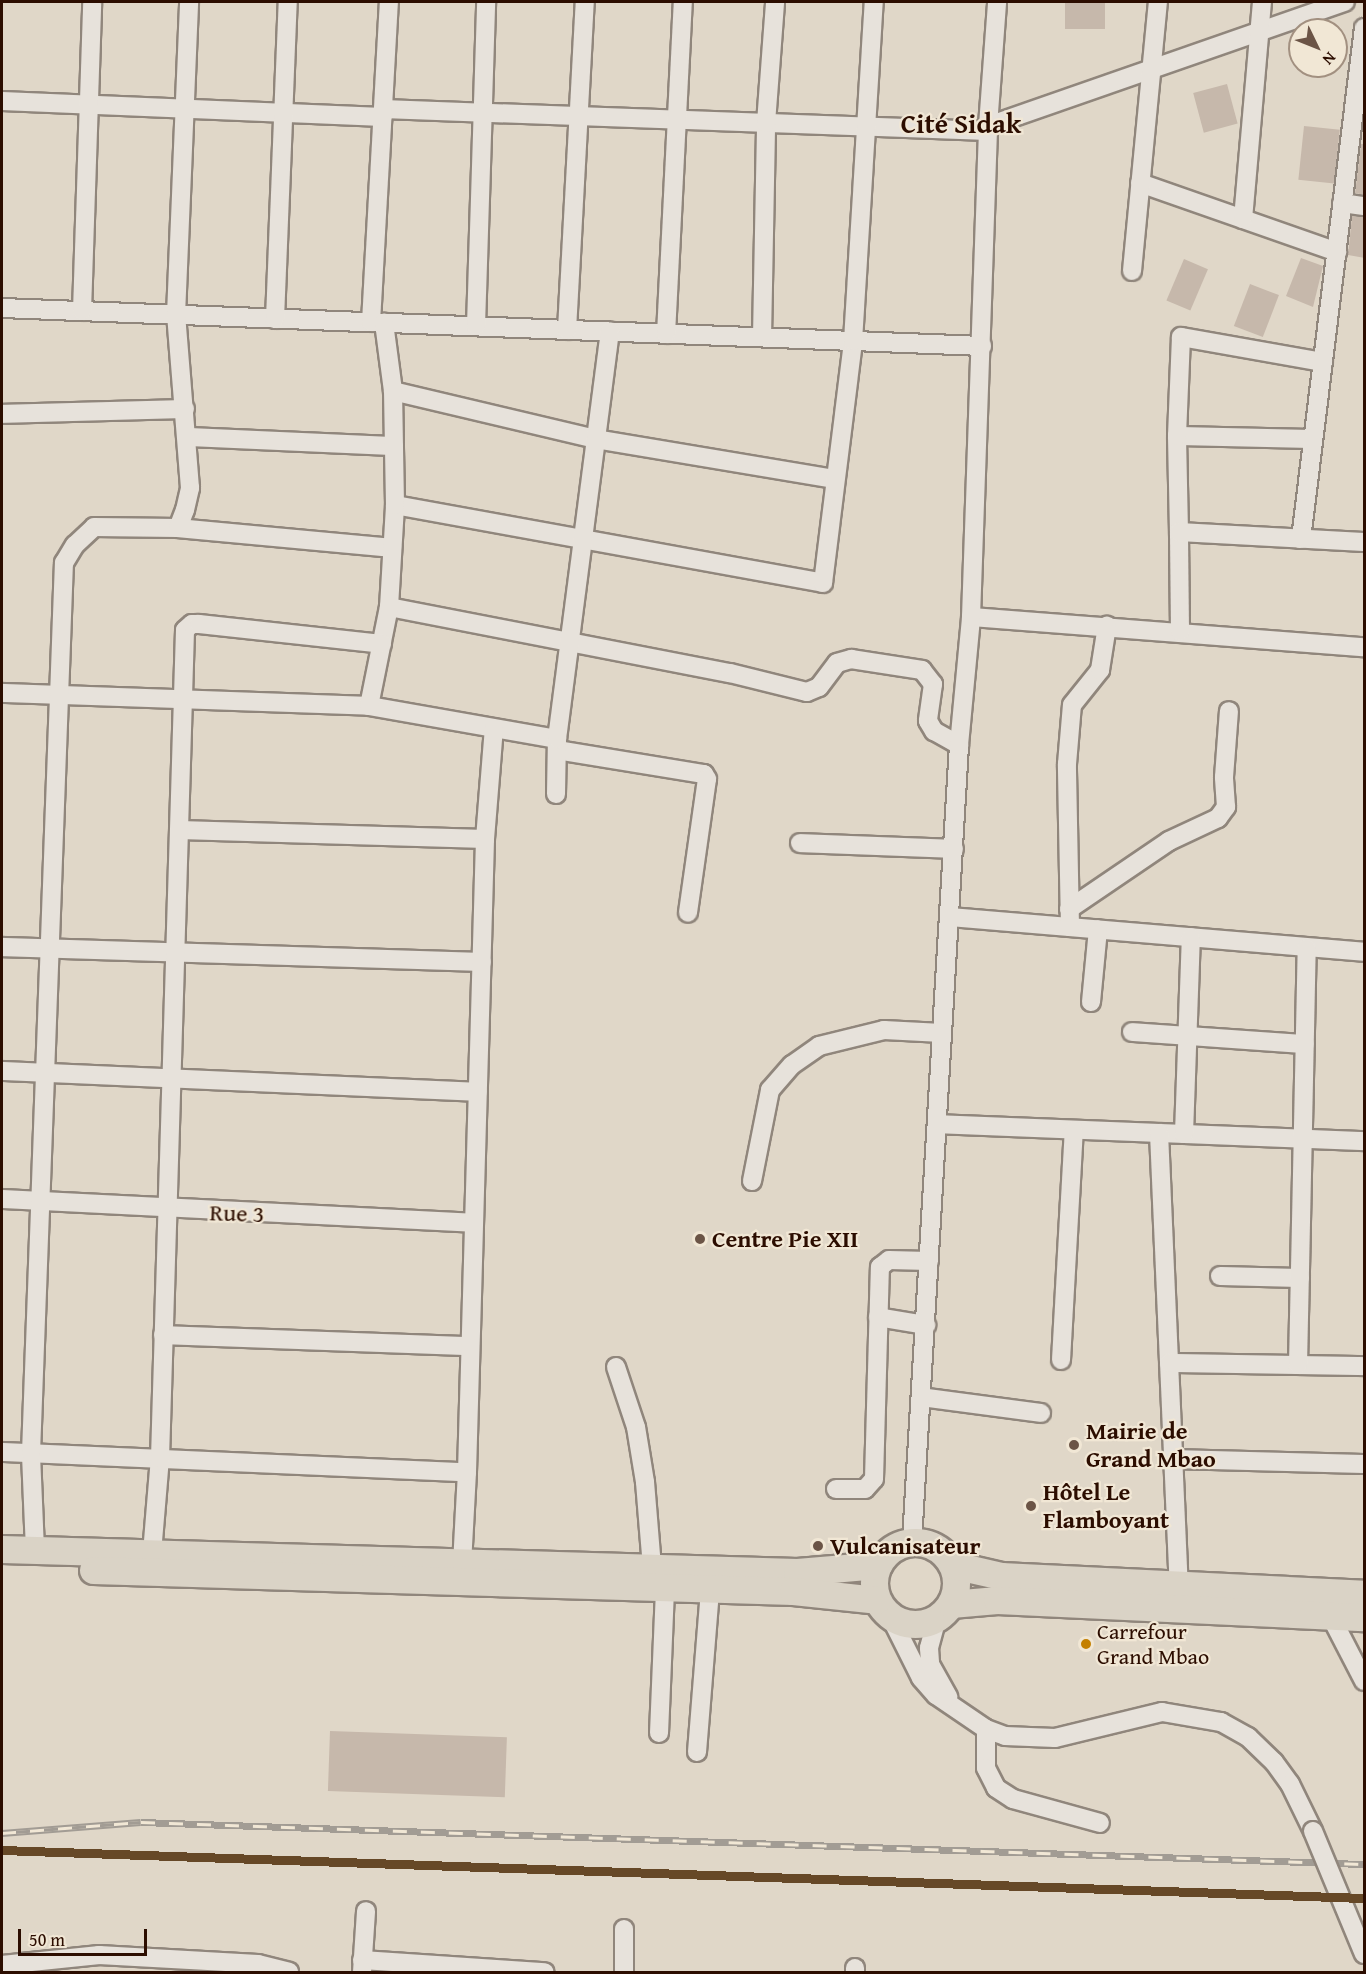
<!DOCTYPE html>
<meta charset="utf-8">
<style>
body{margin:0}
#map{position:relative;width:1366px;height:1974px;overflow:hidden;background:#e0d7c8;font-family:"Gentium Book Plus",serif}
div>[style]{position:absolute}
.building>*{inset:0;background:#c6b8ab;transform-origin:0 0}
.roads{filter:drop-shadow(2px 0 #90867c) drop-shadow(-2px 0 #90867c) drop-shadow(0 2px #90867c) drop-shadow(0 -2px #90867c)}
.minor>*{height:18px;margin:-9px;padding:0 9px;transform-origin:9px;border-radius:9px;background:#e7e2db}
.highway>*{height:27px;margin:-13.5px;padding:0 13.5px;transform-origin:13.5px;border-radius:13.5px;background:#dad3c6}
.highway>.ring{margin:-13.5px;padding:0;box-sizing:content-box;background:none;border:27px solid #dad3c6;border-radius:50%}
.rail>*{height:7px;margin-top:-3.5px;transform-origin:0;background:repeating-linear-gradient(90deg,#f1e7d5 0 14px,#a29c94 0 28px);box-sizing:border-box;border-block:2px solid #a29c94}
.bridges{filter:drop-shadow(2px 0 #90867c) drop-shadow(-2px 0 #90867c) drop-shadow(0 2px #90867c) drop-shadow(0 -2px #90867c)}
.minor-bridge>*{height:18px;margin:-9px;padding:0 9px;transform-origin:9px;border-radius:9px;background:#e7e2db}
.rail-1>*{height:9px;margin:-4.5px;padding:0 4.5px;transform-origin:4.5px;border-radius:4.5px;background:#664827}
.dots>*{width:16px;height:16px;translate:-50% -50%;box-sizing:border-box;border:3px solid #f1e7d5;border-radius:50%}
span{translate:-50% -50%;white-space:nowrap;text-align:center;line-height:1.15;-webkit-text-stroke:4.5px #f1e7d5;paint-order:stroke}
.bus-label{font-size:22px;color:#2c0d00}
.left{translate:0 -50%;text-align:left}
.street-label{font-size:24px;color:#2c0d00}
.poi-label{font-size:24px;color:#2c0d00;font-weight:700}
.quarter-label{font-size:27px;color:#2c0d00;font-weight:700}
.frame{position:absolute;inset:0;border:3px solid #2c0d00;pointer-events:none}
.north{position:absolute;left:1288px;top:18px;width:60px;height:60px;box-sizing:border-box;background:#f1e7d5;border:2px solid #a29080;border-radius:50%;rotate:133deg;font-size:16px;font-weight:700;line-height:24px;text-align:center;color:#2c0d00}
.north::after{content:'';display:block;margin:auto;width:21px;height:27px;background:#6b5446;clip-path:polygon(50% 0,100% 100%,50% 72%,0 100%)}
.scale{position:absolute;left:18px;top:1929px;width:129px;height:27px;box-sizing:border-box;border:3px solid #2c0d00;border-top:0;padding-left:8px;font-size:18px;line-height:21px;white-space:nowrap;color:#2c0d00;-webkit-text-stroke:4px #f1e7d5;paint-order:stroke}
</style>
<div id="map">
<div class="building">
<div style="left:1065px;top:2px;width:40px;height:27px"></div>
<div style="left:1227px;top:84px;width:41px;height:35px;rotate:75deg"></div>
<div style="left:1304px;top:126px;width:36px;height:54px;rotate:6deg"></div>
<div style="clip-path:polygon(1361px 144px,1365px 144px,1365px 195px,1355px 193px)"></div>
<div style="clip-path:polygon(1352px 216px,1365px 217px,1365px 258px,1348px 255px)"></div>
<div style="clip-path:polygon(1301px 258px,1323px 266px,1313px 307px,1286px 296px)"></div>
<div style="left:1184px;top:259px;width:26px;height:45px;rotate:23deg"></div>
<div style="left:1250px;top:284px;width:31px;height:45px;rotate:21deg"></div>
<div style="left:330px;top:1731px;width:177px;height:60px;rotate:2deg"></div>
</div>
<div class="roads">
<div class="minor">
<div style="left:2px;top:101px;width:381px;rotate:2.4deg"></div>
<div style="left:383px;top:109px;width:605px;rotate:2.08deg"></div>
<div style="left:988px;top:126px;width:378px;rotate:-19.2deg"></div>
<div style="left:1140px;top:183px;width:209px;rotate:19.3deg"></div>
<div style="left:1342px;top:203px;width:22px;rotate:8deg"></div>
<div style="left:1243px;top:219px;width:218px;rotate:-85deg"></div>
<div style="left:1132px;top:271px;width:270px;rotate:-84.5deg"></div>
<div style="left:2px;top:308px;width:981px;rotate:2.22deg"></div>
<div style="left:82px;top:311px;width:307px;rotate:-88.1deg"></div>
<div style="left:275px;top:319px;width:317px;rotate:-87.7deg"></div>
<div style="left:371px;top:322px;width:321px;rotate:-86.8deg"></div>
<div style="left:476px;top:326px;width:324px;rotate:-88.2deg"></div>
<div style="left:567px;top:330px;width:328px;rotate:-86.9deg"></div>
<div style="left:666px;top:334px;width:332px;rotate:-87.1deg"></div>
<div style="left:762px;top:337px;width:214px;rotate:-88.9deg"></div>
<div style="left:766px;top:123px;width:121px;rotate:-85.7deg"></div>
<div style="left:393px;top:391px;width:209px;rotate:13.3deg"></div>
<div style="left:596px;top:439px;width:241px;rotate:9.5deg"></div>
<div style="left:2px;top:414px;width:183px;rotate:-1.6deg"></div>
<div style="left:1177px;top:436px;width:136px;rotate:1.3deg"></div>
<div style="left:187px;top:437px;width:207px;rotate:2.5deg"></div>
<div style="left:395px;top:505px;width:435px;rotate:10.3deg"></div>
<div style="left:823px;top:583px;width:244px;rotate:-82.9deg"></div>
<div style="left:853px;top:341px;width:340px;rotate:-86.5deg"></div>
<div style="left:178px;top:528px;width:215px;rotate:5.3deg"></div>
<div style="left:1179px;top:532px;width:96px;rotate:-91.2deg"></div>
<div style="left:1177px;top:436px;width:99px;rotate:-87.7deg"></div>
<div style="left:1181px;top:337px;width:144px;rotate:10deg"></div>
<div style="left:1301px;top:539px;width:515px;rotate:-82.97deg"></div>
<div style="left:389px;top:607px;width:347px;rotate:11deg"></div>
<div style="left:730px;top:673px;width:79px;rotate:13.9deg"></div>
<div style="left:807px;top:692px;width:13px;rotate:-23deg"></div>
<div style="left:819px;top:687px;width:30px;rotate:-53deg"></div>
<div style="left:837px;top:663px;width:15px;rotate:-16deg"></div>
<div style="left:851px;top:659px;width:72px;rotate:8.8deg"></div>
<div style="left:922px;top:670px;width:18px;rotate:52deg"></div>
<div style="left:933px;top:684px;width:37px;rotate:98deg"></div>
<div style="left:928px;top:721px;width:12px;rotate:59deg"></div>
<div style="left:934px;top:731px;width:29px;rotate:29deg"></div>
<div style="left:971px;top:617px;width:394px;rotate:4.4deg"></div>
<div style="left:1180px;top:631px;width:99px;rotate:-90.6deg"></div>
<div style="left:1179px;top:532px;width:185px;rotate:3.1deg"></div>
<div style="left:2px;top:693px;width:367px;rotate:2deg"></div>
<div style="left:369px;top:706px;width:191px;rotate:10deg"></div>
<div style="left:369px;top:706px;width:101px;rotate:-78.6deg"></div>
<div style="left:389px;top:607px;width:102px;rotate:-86.6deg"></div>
<div style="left:395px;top:505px;width:114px;rotate:-91deg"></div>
<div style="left:393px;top:391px;width:69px;rotate:-97.5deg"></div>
<div style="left:557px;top:750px;width:149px;rotate:9.3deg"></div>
<div style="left:704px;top:774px;width:6px;rotate:59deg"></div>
<div style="left:707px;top:779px;width:135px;rotate:98.1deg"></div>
<div style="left:556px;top:794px;width:55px;rotate:-89deg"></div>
<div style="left:557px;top:739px;width:411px;rotate:-82.6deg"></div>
<div style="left:180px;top:830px;width:305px;rotate:1.7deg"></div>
<div style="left:800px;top:843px;width:154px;rotate:2.2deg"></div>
<div style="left:1069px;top:909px;width:121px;rotate:-34.2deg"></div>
<div style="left:1169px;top:841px;width:54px;rotate:-25.1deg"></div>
<div style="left:1218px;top:818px;width:14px;rotate:-54deg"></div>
<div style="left:1226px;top:807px;width:30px;rotate:-94deg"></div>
<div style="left:1224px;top:777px;width:66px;rotate:-85.7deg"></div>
<div style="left:950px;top:917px;width:415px;rotate:4.8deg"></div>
<div style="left:1070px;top:927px;width:163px;rotate:-91.1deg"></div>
<div style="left:1067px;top:764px;width:59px;rotate:-85.2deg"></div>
<div style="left:1072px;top:705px;width:45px;rotate:-51.3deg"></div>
<div style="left:1100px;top:670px;width:45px;rotate:-81deg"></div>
<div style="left:2px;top:947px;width:480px;rotate:1.8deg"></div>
<div style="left:1091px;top:1002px;width:73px;rotate:-84.5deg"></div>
<div style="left:1132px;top:1032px;width:173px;rotate:4deg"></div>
<div style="left:2px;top:1071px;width:476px;rotate:2.5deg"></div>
<div style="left:937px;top:1124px;width:427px;rotate:2.3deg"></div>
<div style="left:1159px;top:1133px;width:452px;rotate:87.5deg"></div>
<div style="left:1184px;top:1134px;width:197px;rotate:-88deg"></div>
<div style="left:752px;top:1181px;width:93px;rotate:-78.8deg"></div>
<div style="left:770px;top:1090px;width:33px;rotate:-49deg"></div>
<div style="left:792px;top:1065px;width:33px;rotate:-35deg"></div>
<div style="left:819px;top:1046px;width:67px;rotate:-13.8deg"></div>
<div style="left:884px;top:1030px;width:58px;rotate:3deg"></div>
<div style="left:2px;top:1199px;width:472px;rotate:2.9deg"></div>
<div style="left:1220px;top:1276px;width:80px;rotate:1.4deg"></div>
<div style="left:878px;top:1317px;width:49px;rotate:9.5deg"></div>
<div style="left:163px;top:1335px;width:306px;rotate:2.1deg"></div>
<div style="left:1061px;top:1360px;width:230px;rotate:-86.8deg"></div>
<div style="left:1169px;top:1363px;width:195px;rotate:0.9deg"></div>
<div style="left:1298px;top:1365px;width:417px;rotate:-88.8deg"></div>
<div style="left:616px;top:1367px;width:63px;rotate:71.6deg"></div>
<div style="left:636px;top:1427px;width:56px;rotate:80.7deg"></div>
<div style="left:645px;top:1482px;width:86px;rotate:85.3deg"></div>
<div style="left:921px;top:1397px;width:121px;rotate:7.6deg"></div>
<div style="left:2px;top:1452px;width:465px;rotate:2.5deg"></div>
<div style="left:467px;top:1472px;width:91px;rotate:93.1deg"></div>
<div style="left:1172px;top:1459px;width:192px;rotate:1.5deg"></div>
<div style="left:467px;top:1472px;width:633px;rotate:-88.37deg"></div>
<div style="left:485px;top:839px;width:111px;rotate:-85.4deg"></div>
<div style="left:836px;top:1489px;width:29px"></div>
<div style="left:865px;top:1489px;width:13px;rotate:-48deg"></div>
<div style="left:874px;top:1479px;width:212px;rotate:-88.4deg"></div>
<div style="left:880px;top:1267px;width:11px;rotate:-38deg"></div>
<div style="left:889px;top:1260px;width:40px;rotate:1.4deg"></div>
<div style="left:912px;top:1541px;width:797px;rotate:-86.62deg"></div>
<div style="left:959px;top:745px;width:129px;rotate:-84.6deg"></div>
<div style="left:971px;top:617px;width:491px;rotate:-88deg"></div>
<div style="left:988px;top:126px;width:124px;rotate:-85.8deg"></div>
<div style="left:35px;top:1550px;width:97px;rotate:-92.4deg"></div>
<div style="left:31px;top:1453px;width:891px;rotate:-87.88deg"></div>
<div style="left:64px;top:563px;width:21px;rotate:-59deg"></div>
<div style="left:75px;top:545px;width:26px;rotate:-43deg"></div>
<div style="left:94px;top:527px;width:84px;rotate:0.7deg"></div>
<div style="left:178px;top:528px;width:19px;rotate:-69deg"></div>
<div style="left:185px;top:510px;width:23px;rotate:-77deg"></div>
<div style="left:190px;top:488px;width:174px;rotate:-94.6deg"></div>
<div style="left:176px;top:315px;width:313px;rotate:-87.6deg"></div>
<div style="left:152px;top:1553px;width:95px;rotate:-85.2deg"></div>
<div style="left:160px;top:1458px;width:828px;rotate:-88.27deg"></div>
<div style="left:185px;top:630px;width:9px;rotate:-41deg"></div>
<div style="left:192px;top:624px;width:7px"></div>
<div style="left:199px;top:624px;width:184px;rotate:6.2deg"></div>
<div style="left:890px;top:1616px;width:69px;rotate:63.4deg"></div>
<div style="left:921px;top:1678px;width:23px;rotate:49deg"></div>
<div style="left:936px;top:1695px;width:60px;rotate:34.2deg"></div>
<div style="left:986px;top:1729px;width:20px;rotate:20deg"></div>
<div style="left:1005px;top:1736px;width:50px;rotate:2.3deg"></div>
<div style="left:1055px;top:1738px;width:110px;rotate:-13.7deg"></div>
<div style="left:1162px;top:1712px;width:60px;rotate:9.6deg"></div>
<div style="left:1221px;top:1722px;width:31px;rotate:29deg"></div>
<div style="left:1248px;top:1737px;width:36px;rotate:44deg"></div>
<div style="left:1274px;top:1762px;width:27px;rotate:54deg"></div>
<div style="left:1290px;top:1784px;width:52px;rotate:63.9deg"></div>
<div style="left:1331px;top:1617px;width:72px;rotate:62.7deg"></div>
<div style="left:937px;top:1618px;width:31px;rotate:105deg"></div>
<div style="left:929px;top:1648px;width:16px;rotate:86deg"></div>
<div style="left:930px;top:1664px;width:38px;rotate:61deg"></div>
<div style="left:986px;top:1729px;width:39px;rotate:90deg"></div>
<div style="left:986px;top:1768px;width:22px;rotate:63deg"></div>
<div style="left:996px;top:1788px;width:20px;rotate:33deg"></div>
<div style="left:1013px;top:1799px;width:90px;rotate:15.4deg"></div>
<div style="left:659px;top:1733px;width:144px;rotate:-87.6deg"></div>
<div style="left:697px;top:1752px;width:162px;rotate:-85.4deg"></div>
<div style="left:362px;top:1960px;width:183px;rotate:3.8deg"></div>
<div style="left:2px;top:1965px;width:98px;rotate:-5.9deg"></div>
<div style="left:99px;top:1955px;width:159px;rotate:3.2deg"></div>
<div style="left:258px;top:1964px;width:32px;rotate:14deg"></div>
<div style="left:362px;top:1972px;width:61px;rotate:-86.2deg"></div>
<div style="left:624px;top:1972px;width:43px;rotate:-90deg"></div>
<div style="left:855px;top:1972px;width:4px;rotate:-90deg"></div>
</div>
<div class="highway">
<div class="ring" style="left:874px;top:1542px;width:55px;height:55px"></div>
<div style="left:2px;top:1549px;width:795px;rotate:1.66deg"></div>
<div style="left:797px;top:1572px;width:81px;rotate:-4.9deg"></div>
<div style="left:953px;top:1565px;width:49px;rotate:12.9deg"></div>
<div style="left:1001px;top:1576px;width:363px;rotate:2.8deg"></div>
<div style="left:93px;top:1570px;width:700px;rotate:1.72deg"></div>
<div style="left:793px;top:1591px;width:84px;rotate:6.1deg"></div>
<div style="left:951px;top:1604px;width:46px;rotate:-5deg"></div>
<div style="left:997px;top:1600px;width:367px;rotate:2.7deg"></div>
</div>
</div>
<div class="rail">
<div style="left:2px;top:1833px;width:139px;rotate:-4.5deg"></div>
<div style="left:141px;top:1822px;width:1224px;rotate:1.97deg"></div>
</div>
<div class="bridges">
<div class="minor-bridge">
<div style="left:1313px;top:1831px;width:133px;rotate:67.5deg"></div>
</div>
</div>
<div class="rail-1">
<div style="left:2px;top:1850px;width:1363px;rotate:2.02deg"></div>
</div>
<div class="dots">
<div style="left:700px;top:1239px;background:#6b5446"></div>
<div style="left:1074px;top:1445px;background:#6b5446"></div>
<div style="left:1031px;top:1506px;background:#6b5446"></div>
<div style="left:818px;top:1546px;background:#6b5446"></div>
<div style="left:1086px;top:1644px;background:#c48000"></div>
</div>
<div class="bus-label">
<span class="left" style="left:1097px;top:1644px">Carrefour<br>Grand Mbao</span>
</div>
<div class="street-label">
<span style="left:237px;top:1213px;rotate:2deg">Rue 3</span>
</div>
<div class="poi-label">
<span class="left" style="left:712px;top:1239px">Centre Pie XII</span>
<span class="left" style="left:1086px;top:1445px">Mairie de<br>Grand Mbao</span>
<span class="left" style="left:1043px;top:1506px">Hôtel Le<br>Flamboyant</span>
<span class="left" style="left:830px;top:1546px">Vulcanisateur</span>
</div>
<div class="quarter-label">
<span style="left:961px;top:124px">Cité Sidak</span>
</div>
<div class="frame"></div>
<div class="north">N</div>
<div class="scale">50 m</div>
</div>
